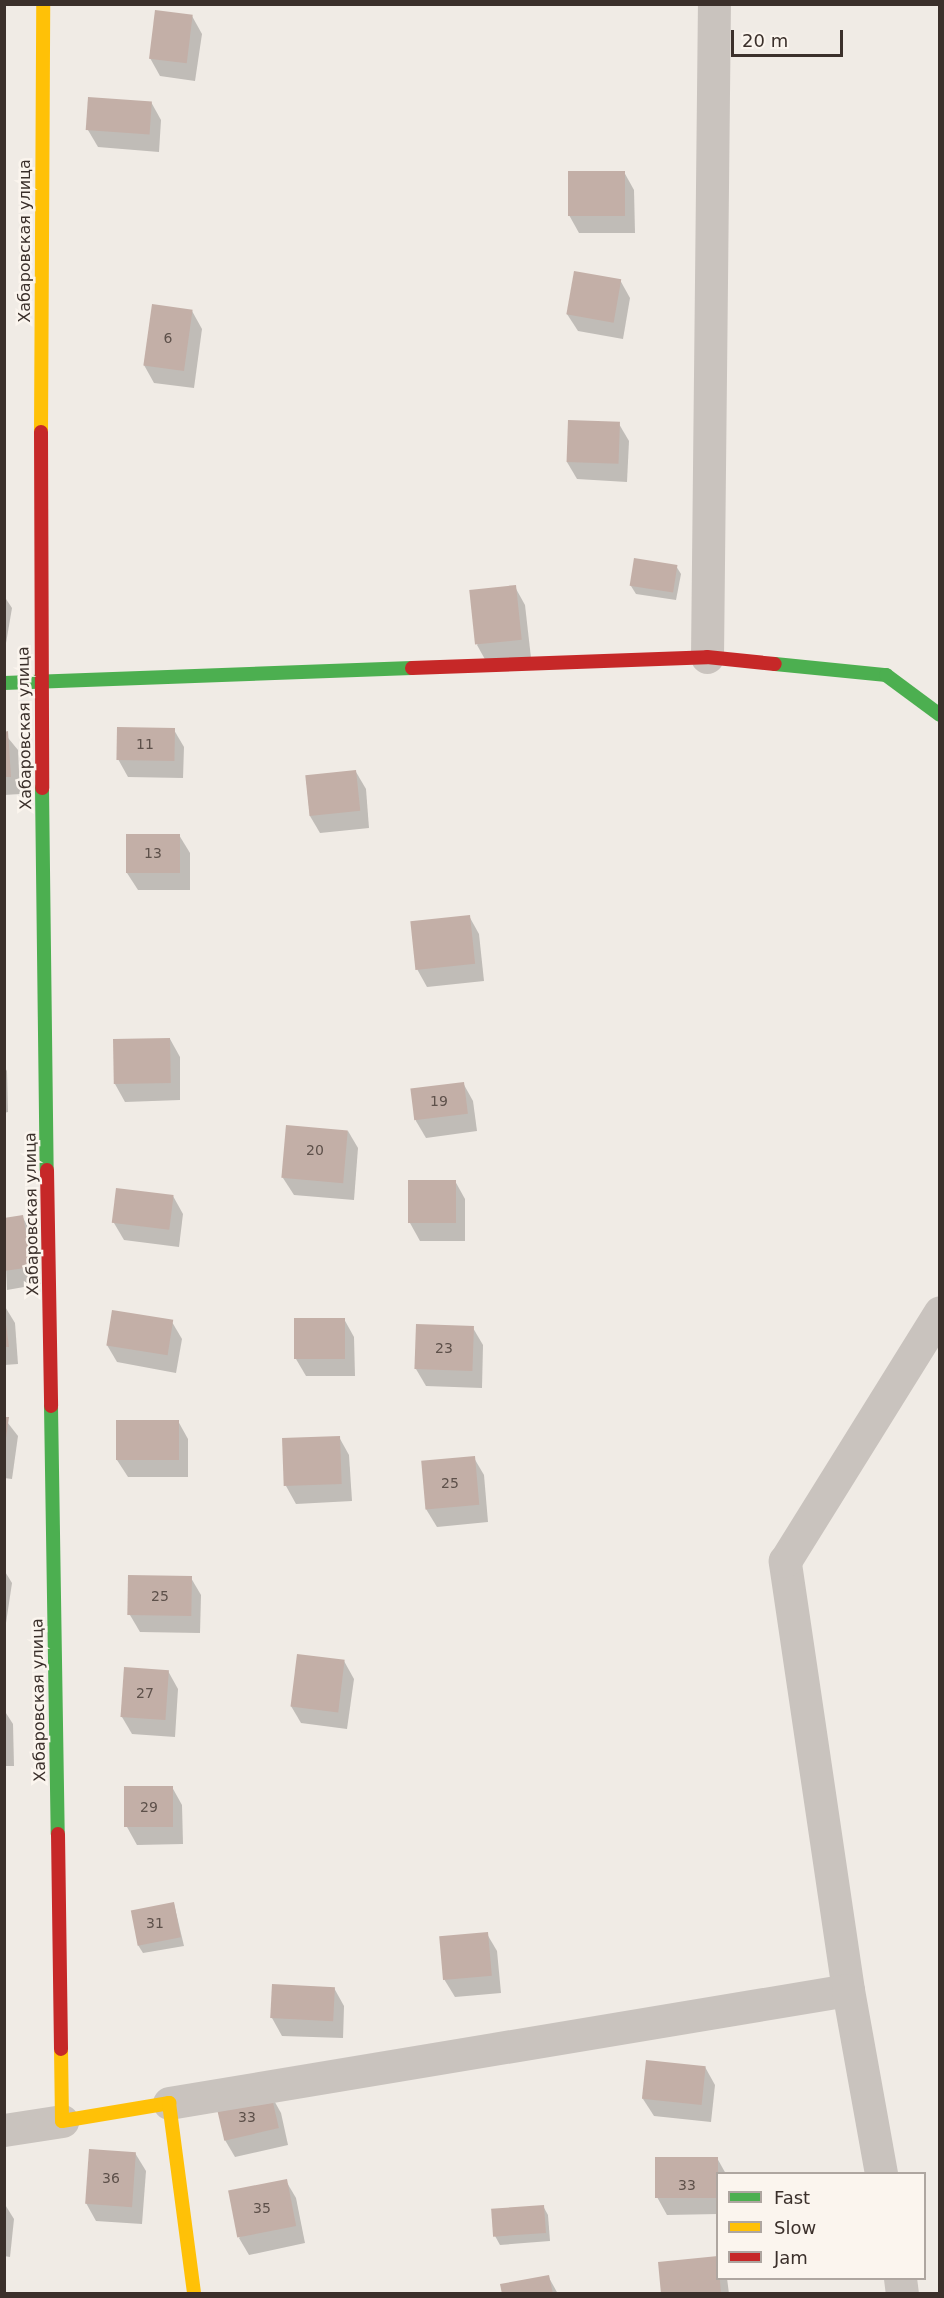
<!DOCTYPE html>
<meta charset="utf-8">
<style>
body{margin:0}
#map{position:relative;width:944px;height:2298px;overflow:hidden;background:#f0ebe5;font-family:"DejaVu Sans",sans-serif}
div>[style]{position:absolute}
.shadow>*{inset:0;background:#0003}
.building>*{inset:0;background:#c3afa7;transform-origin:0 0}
.street>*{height:33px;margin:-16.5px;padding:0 16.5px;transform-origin:16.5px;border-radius:16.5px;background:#c9c3be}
.fast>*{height:14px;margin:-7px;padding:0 7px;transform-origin:7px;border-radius:7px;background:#4caf50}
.slow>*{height:14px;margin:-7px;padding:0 7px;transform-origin:7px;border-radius:7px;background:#ffc107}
.jam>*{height:14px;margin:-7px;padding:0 7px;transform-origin:7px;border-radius:7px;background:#c62828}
span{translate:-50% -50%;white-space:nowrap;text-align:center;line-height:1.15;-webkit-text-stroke:5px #fbf5ee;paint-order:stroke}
.number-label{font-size:14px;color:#5d504a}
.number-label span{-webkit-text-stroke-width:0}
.street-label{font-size:16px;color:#3b302b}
.frame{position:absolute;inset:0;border:6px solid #3b302b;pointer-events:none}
.legend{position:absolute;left:716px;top:2172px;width:210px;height:108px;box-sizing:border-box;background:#fbf5ee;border:2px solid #aea6a0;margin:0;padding:8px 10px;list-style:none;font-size:18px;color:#3b302b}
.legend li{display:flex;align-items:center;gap:12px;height:30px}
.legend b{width:30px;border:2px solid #aea6a0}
.scale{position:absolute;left:731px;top:30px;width:112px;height:27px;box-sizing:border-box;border:3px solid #3b302b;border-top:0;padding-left:8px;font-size:18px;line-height:21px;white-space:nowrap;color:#3b302b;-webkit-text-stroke:4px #fbf5ee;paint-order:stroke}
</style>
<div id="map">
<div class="shadow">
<div style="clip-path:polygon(192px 16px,202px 34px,195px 81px,160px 76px,150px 58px)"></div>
<div style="clip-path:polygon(151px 102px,161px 120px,159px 152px,98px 147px,88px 130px)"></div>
<div style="clip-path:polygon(624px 172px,634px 190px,635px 233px,579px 233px,569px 215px)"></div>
<div style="clip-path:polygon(620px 280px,630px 298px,623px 339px,578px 331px,567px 314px)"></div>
<div style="clip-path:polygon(192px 311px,202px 329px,194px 388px,154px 383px,144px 365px)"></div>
<div style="clip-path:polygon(619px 424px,629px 441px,627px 482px,577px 479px,567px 462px)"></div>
<div style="clip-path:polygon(676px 566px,681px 574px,676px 600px,636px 594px,631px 586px)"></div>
<div style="clip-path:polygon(515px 587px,525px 605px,531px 658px,487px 663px,477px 645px)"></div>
<div style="clip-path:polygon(4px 596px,12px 608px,5px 649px,4px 649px)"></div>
<div style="clip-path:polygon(174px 730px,184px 747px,183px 778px,128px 777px,118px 759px)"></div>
<div style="clip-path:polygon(4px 733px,18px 750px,20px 794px,4px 795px)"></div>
<div style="clip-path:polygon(356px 772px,366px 789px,369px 828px,320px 833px,310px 816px,306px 776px)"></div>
<div style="clip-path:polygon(179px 835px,190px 853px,190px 890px,138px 890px,127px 873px)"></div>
<div style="clip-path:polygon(469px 916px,479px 934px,484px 981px,427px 987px,417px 969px)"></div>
<div style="clip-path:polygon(170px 1039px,180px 1057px,180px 1100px,125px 1102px,115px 1084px)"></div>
<div style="clip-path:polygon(4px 1066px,7px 1071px,8px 1112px,4px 1113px)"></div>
<div style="clip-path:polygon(463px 1083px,473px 1101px,477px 1131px,426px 1138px,416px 1121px,412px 1090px)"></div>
<div style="clip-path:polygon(348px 1131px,358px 1148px,354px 1200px,294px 1195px,283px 1178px)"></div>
<div style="clip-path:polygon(410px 1181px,455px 1181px,465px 1199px,465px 1241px,420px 1241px,410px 1223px)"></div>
<div style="clip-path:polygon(173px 1196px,183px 1214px,179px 1247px,124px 1240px,114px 1223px)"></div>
<div style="clip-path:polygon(22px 1216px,32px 1234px,41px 1284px,7px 1290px,4px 1219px)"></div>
<div style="clip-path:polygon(4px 1305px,15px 1323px,18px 1364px,4px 1365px)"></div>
<div style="clip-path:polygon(344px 1319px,354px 1337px,355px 1376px,306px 1376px,296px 1359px)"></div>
<div style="clip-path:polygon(172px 1322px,182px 1339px,176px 1373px,117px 1362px,107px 1345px)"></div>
<div style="clip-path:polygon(473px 1328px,483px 1345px,482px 1388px,426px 1386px,416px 1369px)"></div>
<div style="clip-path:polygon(4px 1418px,18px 1436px,12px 1479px,4px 1478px)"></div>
<div style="clip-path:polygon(178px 1421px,188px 1439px,188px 1477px,128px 1477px,117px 1460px)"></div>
<div style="clip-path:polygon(339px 1437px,349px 1455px,352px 1501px,296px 1504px,286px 1486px)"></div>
<div style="clip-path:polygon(474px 1458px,484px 1475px,488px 1522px,437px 1527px,426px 1509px)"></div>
<div style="clip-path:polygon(4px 1570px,12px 1583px,6px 1623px,4px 1622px)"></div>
<div style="clip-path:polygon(191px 1578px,201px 1595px,200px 1633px,140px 1632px,130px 1615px)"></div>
<div style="clip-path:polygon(344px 1661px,354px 1679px,347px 1729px,301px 1723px,291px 1706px)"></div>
<div style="clip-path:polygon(168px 1671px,178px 1689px,175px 1737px,132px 1734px,122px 1717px)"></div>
<div style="clip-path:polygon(4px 1710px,13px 1724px,14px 1766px,4px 1766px)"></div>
<div style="clip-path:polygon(172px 1787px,182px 1805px,183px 1844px,137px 1845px,127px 1827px)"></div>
<div style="clip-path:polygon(174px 1904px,184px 1946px,143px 1953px,138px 1945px)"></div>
<div style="clip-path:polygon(487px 1934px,497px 1951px,501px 1993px,455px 1997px,444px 1979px)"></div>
<div style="clip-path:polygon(334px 1988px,344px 2006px,343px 2038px,282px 2036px,272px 2018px)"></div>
<div style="clip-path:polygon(705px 2067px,715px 2085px,711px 2122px,654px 2116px,643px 2099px)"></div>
<div style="clip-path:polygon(271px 2095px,281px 2113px,288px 2145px,235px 2157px,225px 2140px)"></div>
<div style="clip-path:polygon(135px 2153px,146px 2171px,142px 2224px,96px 2221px,86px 2203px)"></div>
<div style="clip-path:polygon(717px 2158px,726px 2174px,718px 2174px,718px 2214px,667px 2215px,657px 2197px)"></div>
<div style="clip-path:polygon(286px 2181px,296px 2198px,305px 2243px,249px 2255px,239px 2238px)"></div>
<div style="clip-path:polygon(4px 2203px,14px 2219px,10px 2257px,4px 2256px)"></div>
<div style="clip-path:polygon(543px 2206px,548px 2215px,550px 2241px,500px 2245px,495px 2236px)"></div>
<div style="clip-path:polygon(548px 2276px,558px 2294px,504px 2294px)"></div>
<div style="clip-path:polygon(718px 2278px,727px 2278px,729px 2294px,662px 2294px)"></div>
</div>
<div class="building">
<div style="left:155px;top:10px;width:38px;height:49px;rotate:7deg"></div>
<div style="left:88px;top:97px;width:64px;height:33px;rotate:4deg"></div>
<div style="left:568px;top:171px;width:57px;height:45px"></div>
<div style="left:574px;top:271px;width:48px;height:44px;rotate:10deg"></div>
<div style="left:152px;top:304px;width:41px;height:62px;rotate:8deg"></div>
<div style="left:568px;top:420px;width:52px;height:42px;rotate:2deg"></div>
<div style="left:634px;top:558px;width:44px;height:28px;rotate:9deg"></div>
<div style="left:516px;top:585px;width:55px;height:47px;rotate:84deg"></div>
<div style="left:117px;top:727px;width:58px;height:33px;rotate:1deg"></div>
<div style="clip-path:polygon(8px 731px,11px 777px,4px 777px,4px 732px)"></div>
<div style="left:356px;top:770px;width:41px;height:51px;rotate:84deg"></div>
<div style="left:126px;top:834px;width:54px;height:39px"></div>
<div style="left:470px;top:915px;width:49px;height:60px;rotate:84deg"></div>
<div style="left:170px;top:1038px;width:45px;height:57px;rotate:89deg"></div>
<div style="left:464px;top:1082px;width:32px;height:54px;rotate:83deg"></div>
<div style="left:286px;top:1125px;width:62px;height:53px;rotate:5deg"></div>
<div style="left:408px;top:1180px;width:48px;height:43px"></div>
<div style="left:116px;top:1188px;width:58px;height:35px;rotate:7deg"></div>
<div style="clip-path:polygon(23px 1215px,32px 1267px,4px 1271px,4px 1218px)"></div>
<div style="clip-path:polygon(4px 1308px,9px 1347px,4px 1347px)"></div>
<div style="left:112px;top:1310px;width:62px;height:36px;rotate:9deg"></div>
<div style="left:294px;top:1318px;width:51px;height:41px"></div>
<div style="left:416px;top:1324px;width:58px;height:45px;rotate:2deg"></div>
<div style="clip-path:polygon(4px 1417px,9px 1417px,6px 1438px,4px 1437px)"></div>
<div style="left:116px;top:1420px;width:63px;height:40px"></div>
<div style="left:340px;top:1436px;width:48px;height:58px;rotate:88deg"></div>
<div style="left:475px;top:1456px;width:49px;height:54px;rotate:85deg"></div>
<div style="left:128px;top:1575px;width:64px;height:40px;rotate:1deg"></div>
<div style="left:297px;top:1654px;width:48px;height:53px;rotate:7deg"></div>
<div style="left:124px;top:1667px;width:45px;height:50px;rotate:4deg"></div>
<div style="left:173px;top:1786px;width:41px;height:49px;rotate:90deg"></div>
<div style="left:174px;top:1902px;width:36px;height:44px;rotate:79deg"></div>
<div style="left:488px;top:1932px;width:44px;height:49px;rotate:85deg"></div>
<div style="left:272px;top:1984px;width:63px;height:34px;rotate:3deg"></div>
<div style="left:646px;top:2060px;width:60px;height:39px;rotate:6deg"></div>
<div style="left:271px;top:2094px;width:35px;height:56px;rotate:77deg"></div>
<div style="left:89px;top:2149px;width:47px;height:55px;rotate:4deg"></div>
<div style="left:655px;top:2157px;width:63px;height:41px"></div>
<div style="left:287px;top:2179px;width:48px;height:60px;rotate:79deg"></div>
<div style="left:544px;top:2205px;width:28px;height:53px;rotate:86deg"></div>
<div style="clip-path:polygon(718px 2256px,721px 2294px,661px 2294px,658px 2262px)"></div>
<div style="clip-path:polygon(549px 2275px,553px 2294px,502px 2294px,500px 2284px)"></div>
</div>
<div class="street">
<div style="left:707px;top:657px;width:653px;rotate:-89.39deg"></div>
<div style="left:848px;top:1990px;width:434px;rotate:-98.4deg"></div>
<div style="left:785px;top:1561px;width:293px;rotate:-58.1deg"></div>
<div style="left:169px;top:2103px;width:688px;rotate:-9.45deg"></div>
<div style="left:848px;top:1990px;width:187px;rotate:79.8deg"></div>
<div style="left:4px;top:2130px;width:59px;rotate:-8.8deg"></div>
<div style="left:900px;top:2278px;width:16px;rotate:83deg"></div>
</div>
<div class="fast">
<div style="left:775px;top:664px;width:112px;rotate:5.7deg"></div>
<div style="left:886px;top:675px;width:67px;rotate:36.5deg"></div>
<div style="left:4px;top:683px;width:408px;rotate:-2.1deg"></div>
<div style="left:42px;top:788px;width:382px;rotate:89.3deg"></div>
<div style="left:51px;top:1406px;width:428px;rotate:89.1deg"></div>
</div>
<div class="slow">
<div style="left:41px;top:432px;width:428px;rotate:-89.7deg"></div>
<div style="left:61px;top:2049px;width:72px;rotate:89.2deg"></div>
<div style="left:62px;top:2121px;width:109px;rotate:-9.5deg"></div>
<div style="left:169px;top:2103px;width:193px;rotate:82.5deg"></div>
</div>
<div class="jam">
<div style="left:41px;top:432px;width:356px;rotate:89.8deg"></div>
<div style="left:412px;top:668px;width:295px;rotate:-2.1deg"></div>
<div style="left:707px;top:657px;width:68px;rotate:5.9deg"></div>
<div style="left:47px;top:1170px;width:236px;rotate:89deg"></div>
<div style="left:58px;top:1834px;width:215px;rotate:89.2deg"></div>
</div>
<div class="number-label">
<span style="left:168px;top:338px">6</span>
<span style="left:145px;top:744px">11</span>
<span style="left:153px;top:853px">13</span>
<span style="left:439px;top:1101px">19</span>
<span style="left:315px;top:1150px">20</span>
<span style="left:444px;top:1348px">23</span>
<span style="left:450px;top:1483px">25</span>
<span style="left:160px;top:1596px">25</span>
<span style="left:145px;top:1693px">27</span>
<span style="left:149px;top:1807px">29</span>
<span style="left:155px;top:1923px">31</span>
<span style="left:247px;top:2117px">33</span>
<span style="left:111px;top:2178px">36</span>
<span style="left:687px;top:2185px">33</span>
<span style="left:262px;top:2208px">35</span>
</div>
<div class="street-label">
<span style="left:25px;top:241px;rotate:-90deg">Хабаровская улица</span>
<span style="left:25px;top:728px;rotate:-91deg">Хабаровская улица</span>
<span style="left:32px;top:1214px;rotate:-91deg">Хабаровская улица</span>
<span style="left:39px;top:1700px;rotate:-91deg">Хабаровская улица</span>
</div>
<div class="frame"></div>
<ul class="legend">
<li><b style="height:8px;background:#4caf50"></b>Fast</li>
<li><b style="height:8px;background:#ffc107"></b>Slow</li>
<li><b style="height:8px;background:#c62828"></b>Jam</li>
</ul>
<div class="scale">20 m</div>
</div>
